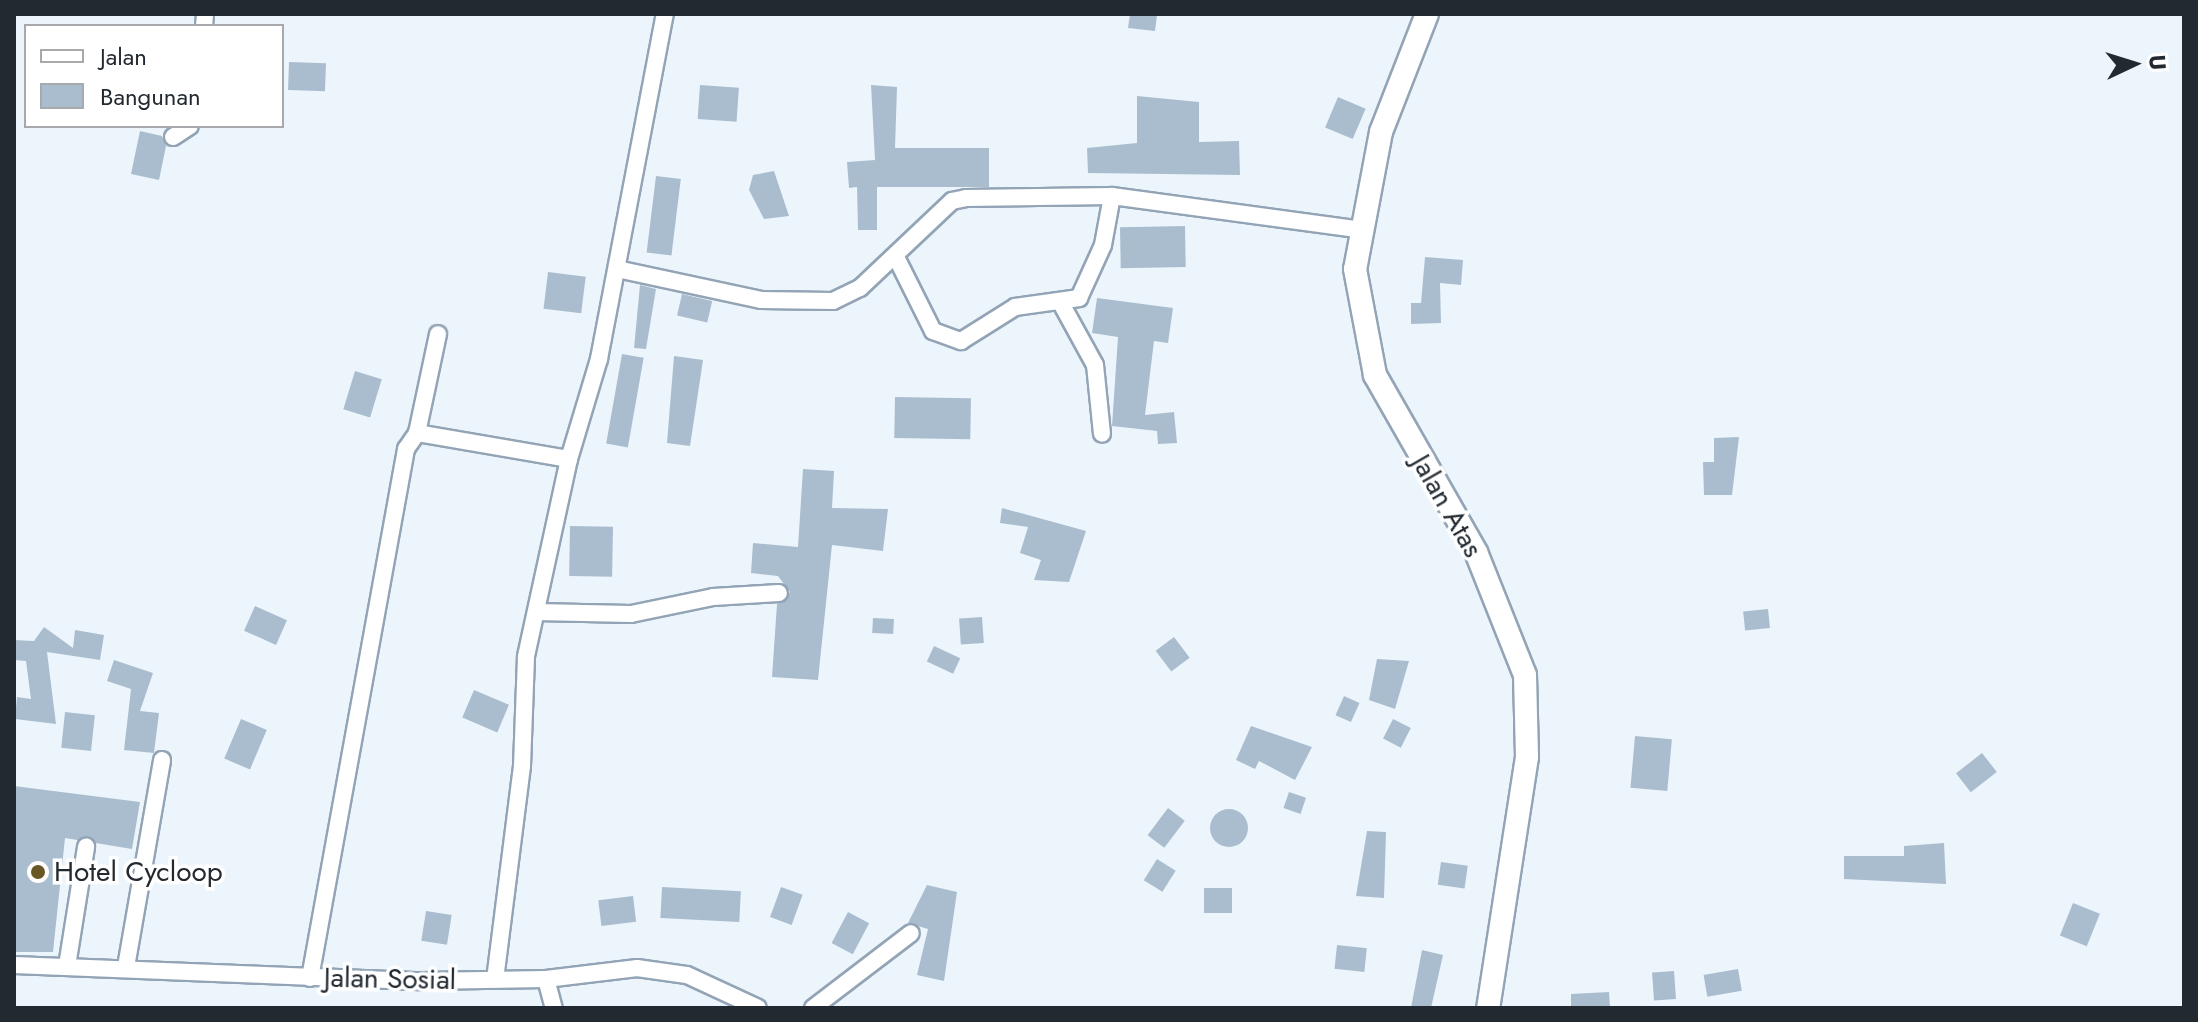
<!DOCTYPE html>
<style>
body{margin:0}
#map{position:relative;width:2198px;height:1022px;overflow:hidden;background:#edf5fc;font-family:Jost,sans-serif}
div>[style]{position:absolute}
.building>*{inset:0;background:#aabdcf;transform-origin:0 0}
.round{border-radius:50%}
.roads{filter:drop-shadow(2px 0 #92a4b5) drop-shadow(-2px 0 #92a4b5) drop-shadow(0 2px #92a4b5) drop-shadow(0 -2px #92a4b5)}
.street>*{height:16px;margin:-8px;padding:0 8px;transform-origin:8px;border-radius:8px;background:#fff}
.secondary>*{height:22px;margin:-11px;padding:0 11px;transform-origin:11px;border-radius:11px;background:#fff}
.dots>*{width:22px;height:22px;translate:-50% -50%;box-sizing:border-box;border:4px solid #fff;border-radius:50%}
span{translate:-50% -50%;white-space:nowrap;text-align:center;line-height:1.15;-webkit-text-stroke:7px #fff;paint-order:stroke}
.street-label{font-size:28px;color:#222930}
.poi-label{font-size:28px;color:#222930}
.left{translate:0 -50%;text-align:left}
.frame{position:absolute;inset:0;border:16px solid #222930;pointer-events:none}
.legend{position:absolute;left:24px;top:24px;width:260px;height:104px;box-sizing:border-box;background:#fff;border:2px solid #a7a9ac;margin:0;padding:10px 14px;list-style:none;font-size:24px;color:#222930}
.legend li{display:flex;align-items:center;gap:16px;height:40px}
.legend b{width:40px;border:2px solid #a7a9ac}
.north{position:absolute;left:2094px;top:24px;width:80px;height:80px;-webkit-text-stroke:6px #fff;paint-order:stroke;rotate:86deg;font-size:22px;font-weight:700;line-height:32px;text-align:center;color:#222930}
.north::after{content:'';display:block;margin:auto;width:28px;height:36px;background:#222930;clip-path:polygon(50% 0,100% 100%,50% 72%,0 100%)}
</style>
<div id="map">
<div class="building">
<div style="clip-path:polygon(1130px 14px,1157px 15px,1155px 31px,1128px 28px)"></div>
<div style="left:289px;top:62px;width:37px;height:28px;rotate:2deg"></div>
<div style="left:700px;top:85px;width:39px;height:34px;rotate:4deg"></div>
<div style="clip-path:polygon(871px 85px,897px 87px,895px 148px,989px 148px,989px 187px,877px 187px,877px 230px,858px 230px,857px 187px,849px 188px,847px 162px,875px 160px)"></div>
<div style="clip-path:polygon(1137px 96px,1199px 102px,1199px 142px,1239px 141px,1240px 175px,1088px 173px,1087px 148px,1137px 143px)"></div>
<div style="left:1338px;top:97px;width:30px;height:33px;rotate:23deg"></div>
<div style="clip-path:polygon(140px 131px,162px 136px,166px 146px,159px 180px,131px 174px)"></div>
<div style="clip-path:polygon(774px 171px,789px 216px,764px 219px,749px 190px,753px 175px)"></div>
<div style="left:656px;top:176px;width:25px;height:77px;rotate:7deg"></div>
<div style="left:1185px;top:226px;width:41px;height:65px;rotate:89deg"></div>
<div style="clip-path:polygon(1425px 257px,1463px 260px,1461px 285px,1440px 283px,1441px 323px,1411px 324px,1411px 303px,1421px 303px)"></div>
<div style="left:548px;top:272px;width:38px;height:37px;rotate:7deg"></div>
<div style="clip-path:polygon(640px 285px,656px 289px,646px 349px,634px 348px)"></div>
<div style="left:682px;top:294px;width:31px;height:22px;rotate:13deg"></div>
<div style="clip-path:polygon(1097px 298px,1173px 308px,1168px 343px,1154px 341px,1145px 415px,1174px 412px,1177px 443px,1158px 444px,1157px 431px,1112px 426px,1118px 337px,1092px 333px)"></div>
<div style="left:622px;top:354px;width:22px;height:91px;rotate:10deg"></div>
<div style="clip-path:polygon(674px 356px,703px 360px,690px 446px,667px 443px)"></div>
<div style="left:355px;top:371px;width:28px;height:40px;rotate:17deg"></div>
<div style="left:895px;top:397px;width:76px;height:41px;rotate:1deg"></div>
<div style="clip-path:polygon(1739px 437px,1732px 495px,1704px 495px,1703px 462px,1714px 462px,1714px 438px)"></div>
<div style="clip-path:polygon(803px 469px,834px 471px,832px 508px,888px 509px,883px 551px,832px 545px,818px 680px,772px 677px,777px 604px,790px 592px,778px 576px,751px 573px,753px 543px,798px 547px)"></div>
<div style="clip-path:polygon(1002px 508px,1086px 531px,1069px 582px,1034px 580px,1041px 560px,1020px 553px,1028px 527px,1000px 523px)"></div>
<div style="left:570px;top:526px;width:43px;height:50px;rotate:1deg"></div>
<div style="left:255px;top:606px;width:35px;height:27px;rotate:24deg"></div>
<div style="left:1768px;top:609px;width:19px;height:25px;rotate:84deg"></div>
<div style="left:982px;top:617px;width:26px;height:23px;rotate:86deg"></div>
<div style="left:873px;top:618px;width:21px;height:15px;rotate:3deg"></div>
<div style="clip-path:polygon(44px 627px,73px 648px,75px 630px,104px 635px,100px 660px,47px 652px,56px 724px,15px 719px,17px 697px,31px 699px,26px 661px,14px 660px,14px 640px,34px 641px)"></div>
<div style="left:1174px;top:637px;width:26px;height:23px;rotate:53deg"></div>
<div style="left:934px;top:646px;width:29px;height:17px;rotate:25deg"></div>
<div style="clip-path:polygon(1377px 659px,1409px 661px,1395px 709px,1369px 700px)"></div>
<div style="clip-path:polygon(114px 660px,153px 673px,140px 711px,159px 713px,154px 753px,124px 750px,131px 689px,107px 681px)"></div>
<div style="left:474px;top:690px;width:38px;height:30px;rotate:23deg"></div>
<div style="left:1344px;top:696px;width:17px;height:21px;rotate:24deg"></div>
<div style="left:65px;top:712px;width:30px;height:36px;rotate:6deg"></div>
<div style="left:241px;top:719px;width:28px;height:43px;rotate:23deg"></div>
<div style="left:1393px;top:719px;width:20px;height:22px;rotate:27deg"></div>
<div style="clip-path:polygon(1251px 726px,1312px 747px,1295px 780px,1259px 761px,1255px 769px,1236px 760px)"></div>
<div style="left:1635px;top:736px;width:37px;height:52px;rotate:5deg"></div>
<div style="left:1982px;top:753px;width:24px;height:33px;rotate:52deg"></div>
<div style="clip-path:polygon(14px 786px,140px 802px,132px 849px,65px 838px,53px 952px,14px 952px)"></div>
<div style="left:1289px;top:792px;width:18px;height:17px;rotate:19deg"></div>
<div style="left:1168px;top:808px;width:21px;height:34px;rotate:37deg"></div>
<div class="round" style="left:1210px;top:809px;width:38px;height:38px"></div>
<div style="clip-path:polygon(1367px 831px,1386px 832px,1384px 898px,1356px 896px)"></div>
<div style="clip-path:polygon(1944px 843px,1946px 884px,1844px 879px,1844px 856px,1904px 856px,1904px 846px)"></div>
<div style="left:1157px;top:859px;width:22px;height:25px;rotate:32deg"></div>
<div style="left:1441px;top:862px;width:27px;height:23px;rotate:8deg"></div>
<div style="clip-path:polygon(927px 885px,957px 892px,944px 981px,917px 975px,928px 929px,908px 923px)"></div>
<div style="left:662px;top:887px;width:79px;height:31px;rotate:3deg"></div>
<div style="left:781px;top:887px;width:23px;height:32px;rotate:20deg"></div>
<div style="left:1204px;top:888px;width:28px;height:25px"></div>
<div style="left:633px;top:896px;width:26px;height:35px;rotate:83deg"></div>
<div style="left:2073px;top:903px;width:29px;height:35px;rotate:22deg"></div>
<div style="left:426px;top:911px;width:26px;height:30px;rotate:9deg"></div>
<div style="left:848px;top:912px;width:24px;height:35px;rotate:28deg"></div>
<div style="left:1337px;top:945px;width:30px;height:24px;rotate:6deg"></div>
<div style="clip-path:polygon(1422px 950px,1443px 955px,1431px 1008px,1411px 1008px)"></div>
<div style="left:1738px;top:969px;width:22px;height:35px;rotate:80deg"></div>
<div style="left:1674px;top:971px;width:28px;height:22px;rotate:86deg"></div>
<div style="clip-path:polygon(1609px 992px,1610px 1008px,1571px 1008px,1571px 994px)"></div>
</div>
<div class="roads">
<div class="street">
<div style="left:204px;top:26px;width:12px;rotate:-85deg"></div>
<div style="left:173px;top:137px;width:20px;rotate:-33deg"></div>
<div style="left:896px;top:257px;width:83px;rotate:63.4deg"></div>
<div style="left:933px;top:331px;width:30px;rotate:20deg"></div>
<div style="left:961px;top:341px;width:64px;rotate:-32.2deg"></div>
<div style="left:1015px;top:307px;width:65px;rotate:-8deg"></div>
<div style="left:1079px;top:298px;width:58px;rotate:-65.6deg"></div>
<div style="left:1103px;top:245px;width:50px;rotate:-79.6deg"></div>
<div style="left:617px;top:269px;width:147px;rotate:12.1deg"></div>
<div style="left:761px;top:300px;width:72px;rotate:0.8deg"></div>
<div style="left:833px;top:301px;width:30px;rotate:-26deg"></div>
<div style="left:860px;top:288px;width:127px;rotate:-43.4deg"></div>
<div style="left:952px;top:201px;width:14px;rotate:-12deg"></div>
<div style="left:966px;top:198px;width:146px;rotate:-0.8deg"></div>
<div style="left:1112px;top:196px;width:247px;rotate:7.7deg"></div>
<div style="left:1062px;top:305px;width:68px;rotate:61.2deg"></div>
<div style="left:1095px;top:365px;width:69px;rotate:84.2deg"></div>
<div style="left:417px;top:433px;width:101px;rotate:-78deg"></div>
<div style="left:569px;top:459px;width:104px;rotate:-73.3deg"></div>
<div style="left:599px;top:359px;width:351px;rotate:-79.2deg"></div>
<div style="left:536px;top:612px;width:95px;rotate:1.2deg"></div>
<div style="left:631px;top:614px;width:84px;rotate:-11.7deg"></div>
<div style="left:713px;top:597px;width:66px;rotate:-3.5deg"></div>
<div style="left:14px;top:965px;width:407px;rotate:2.3deg"></div>
<div style="left:421px;top:981px;width:125px;rotate:-0.9deg"></div>
<div style="left:546px;top:979px;width:92px;rotate:-6.9deg"></div>
<div style="left:637px;top:968px;width:50px;rotate:8deg"></div>
<div style="left:687px;top:975px;width:78px;rotate:24.9deg"></div>
<div style="left:67px;top:966px;width:121px;rotate:-80.9deg"></div>
<div style="left:126px;top:967px;width:210px;rotate:-80.1deg"></div>
<div style="left:310px;top:978px;width:538px;rotate:-79.71deg"></div>
<div style="left:406px;top:449px;width:19px;rotate:-55deg"></div>
<div style="left:417px;top:433px;width:154px;rotate:9.7deg"></div>
<div style="left:569px;top:459px;width:203px;rotate:102.3deg"></div>
<div style="left:526px;top:657px;width:109px;rotate:92.1deg"></div>
<div style="left:522px;top:766px;width:215px;rotate:97.2deg"></div>
<div style="left:546px;top:979px;width:30px;rotate:75deg"></div>
<div style="left:813px;top:1008px;width:123px;rotate:-37.4deg"></div>
</div>
<div class="secondary">
<div style="left:1427px;top:14px;width:127px;rotate:111.3deg"></div>
<div style="left:1381px;top:132px;width:139px;rotate:100.7deg"></div>
<div style="left:1355px;top:269px;width:108px;rotate:79.3deg"></div>
<div style="left:1375px;top:375px;width:204px;rotate:60.3deg"></div>
<div style="left:1476px;top:552px;width:132px;rotate:68.3deg"></div>
<div style="left:1525px;top:675px;width:82px;rotate:88.6deg"></div>
<div style="left:1527px;top:757px;width:254px;rotate:98.8deg"></div>
</div>
</div>
<div class="dots">
<div style="left:38px;top:872px;background:#685725"></div>
</div>
<div class="street-label">
<span style="left:1447px;top:506px;rotate:60deg">Jalan Atas</span>
<span style="left:390px;top:979px;rotate:1deg">Jalan Sosial</span>
</div>
<div class="poi-label">
<span class="left" style="left:54px;top:872px">Hotel Cycloop</span>
</div>
<div class="frame"></div>
<ul class="legend">
<li><b style="height:10px;background:#fff"></b>Jalan</li>
<li><b style="height:22px;background:#aabdcf"></b>Bangunan</li>
</ul>
<div class="north">U</div>
</div>
